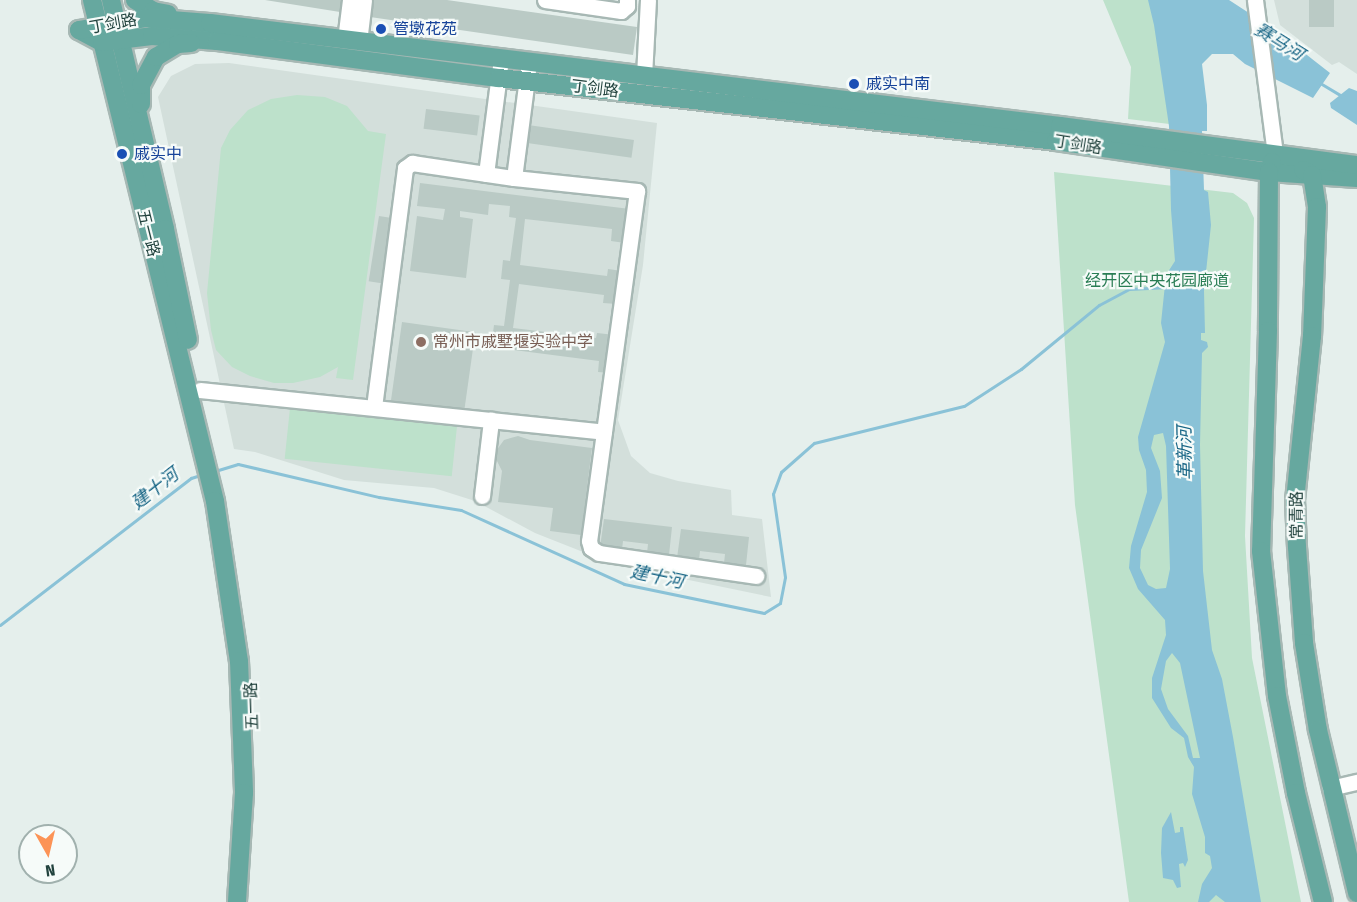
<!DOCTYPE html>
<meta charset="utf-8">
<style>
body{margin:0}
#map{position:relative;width:1357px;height:902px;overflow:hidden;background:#e5efec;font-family:"Fira Sans Condensed","Noto Sans SC",sans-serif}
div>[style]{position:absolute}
.built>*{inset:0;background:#d3dfdb}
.green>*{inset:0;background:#bde1cb;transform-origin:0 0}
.water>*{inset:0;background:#8ac2d7}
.stream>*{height:3px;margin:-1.5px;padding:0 1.5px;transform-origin:1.5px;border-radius:1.5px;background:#8ac2d7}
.building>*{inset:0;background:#bacac5;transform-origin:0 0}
.roads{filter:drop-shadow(2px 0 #a7b8b4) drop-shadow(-2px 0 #a7b8b4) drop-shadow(0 2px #a7b8b4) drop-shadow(0 -2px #a7b8b4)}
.minor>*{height:15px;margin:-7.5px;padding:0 7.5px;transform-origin:7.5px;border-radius:7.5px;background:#fff}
.major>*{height:18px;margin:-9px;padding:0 9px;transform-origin:9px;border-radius:9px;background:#66a89f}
.dots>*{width:16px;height:16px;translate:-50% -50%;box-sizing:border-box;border:3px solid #f6fbf9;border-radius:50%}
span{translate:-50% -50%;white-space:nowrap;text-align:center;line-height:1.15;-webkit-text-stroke:4.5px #f6fbf9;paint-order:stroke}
.street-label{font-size:16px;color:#22433e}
.transit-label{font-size:16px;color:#164399}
.left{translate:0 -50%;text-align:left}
.park-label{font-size:16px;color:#297d54}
.education-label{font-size:16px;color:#785e54}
.water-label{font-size:18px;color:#176585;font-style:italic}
.north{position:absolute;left:18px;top:824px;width:60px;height:60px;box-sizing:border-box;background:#f6fbf9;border:2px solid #a1b1ae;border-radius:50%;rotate:172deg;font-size:16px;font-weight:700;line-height:24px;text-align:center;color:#22433e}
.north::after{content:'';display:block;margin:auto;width:21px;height:27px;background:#fc9356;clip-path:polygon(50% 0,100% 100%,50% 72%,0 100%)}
</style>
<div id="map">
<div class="built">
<div style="clip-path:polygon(1274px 0,1357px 0,1357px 74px,1339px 62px,1332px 65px,1280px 25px)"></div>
<div style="clip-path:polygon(229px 63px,657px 123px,643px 265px,618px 420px,631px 456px,650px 473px,678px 481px,731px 490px,732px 515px,762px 519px,771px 597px,616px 565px,535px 533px,475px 501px,434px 488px,344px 480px,255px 452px,234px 449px,158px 97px,171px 76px,195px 64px)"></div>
</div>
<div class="green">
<div style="clip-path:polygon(1103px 0,1174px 0,1186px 126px,1128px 119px,1131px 67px)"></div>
<div style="clip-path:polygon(297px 95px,325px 97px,347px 106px,368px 131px,386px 134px,353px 380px,336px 378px,338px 367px,320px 377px,293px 383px,274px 383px,250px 376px,232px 367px,216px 350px,211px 330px,207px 293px,221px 148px,230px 130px,248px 110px,271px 99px)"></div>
<div style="clip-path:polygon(1054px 172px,1233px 193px,1247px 203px,1254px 218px,1245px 536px,1252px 658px,1301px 902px,1129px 902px,1075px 505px)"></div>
<div style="left:290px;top:408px;width:168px;height:51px;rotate:6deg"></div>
</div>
<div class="water">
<div style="clip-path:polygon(evenodd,1148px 0,1229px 0,1275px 30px,1330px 73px,1313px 98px,1245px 64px,1233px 54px,1212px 54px,1202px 64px,1207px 105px,1207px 131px,1202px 131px,1204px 190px,1208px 192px,1211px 225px,1204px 291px,1205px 333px,1201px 333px,1201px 340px,1207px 342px,1208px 347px,1202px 353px,1200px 445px,1203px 571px,1212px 650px,1222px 679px,1233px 737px,1261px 902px,1225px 902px,1216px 895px,1209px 902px,1198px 902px,1202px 884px,1212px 868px,1210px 856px,1205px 853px,1205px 837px,1192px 794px,1194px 767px,1188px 757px,1184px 738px,1171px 728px,1152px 698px,1152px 678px,1166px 635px,1165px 620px,1138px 589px,1129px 568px,1131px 546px,1147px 492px,1146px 470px,1139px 450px,1138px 437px,1165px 342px,1161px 323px,1166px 275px,1175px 261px,1171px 210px,1169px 126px,1154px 25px,1148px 0,1163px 433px,1166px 446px,1170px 569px,1166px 588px,1156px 589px,1148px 585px,1140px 568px,1141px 550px,1162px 498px,1160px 471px,1151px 448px,1154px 435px,1163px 433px,1148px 0,1172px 653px,1180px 663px,1200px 758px,1193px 758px,1188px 736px,1168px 709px,1161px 689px,1166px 661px,1172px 653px)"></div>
<div style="clip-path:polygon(1349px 88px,1357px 91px,1357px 125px,1331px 108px,1330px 103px)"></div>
<div style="clip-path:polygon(1171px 812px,1175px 833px,1180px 832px,1180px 827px,1183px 827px,1188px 860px,1185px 867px,1183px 863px,1179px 864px,1181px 887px,1177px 888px,1173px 880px,1163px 878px,1161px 853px,1162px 828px)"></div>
</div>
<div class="stream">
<div style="left:1320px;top:83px;width:27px;rotate:31deg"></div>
<div style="left:215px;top:471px;width:24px;rotate:-17deg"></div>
<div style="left:238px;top:464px;width:145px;rotate:13.2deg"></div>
<div style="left:379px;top:497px;width:83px;rotate:9deg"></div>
<div style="left:461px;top:510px;width:179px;rotate:24.4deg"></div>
<div style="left:624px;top:584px;width:143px;rotate:11.7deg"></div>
<div style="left:764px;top:613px;width:19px;rotate:-32deg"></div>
<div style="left:780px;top:603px;width:26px;rotate:-79deg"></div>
<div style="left:785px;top:577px;width:84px;rotate:-98.2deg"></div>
<div style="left:773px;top:494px;width:23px;rotate:-70deg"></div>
<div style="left:781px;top:472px;width:44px;rotate:-41.3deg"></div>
<div style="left:814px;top:443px;width:154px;rotate:-13.9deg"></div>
<div style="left:964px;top:406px;width:68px;rotate:-33deg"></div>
<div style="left:1021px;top:369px;width:101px;rotate:-39.4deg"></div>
<div style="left:1099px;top:305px;width:34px;rotate:-28deg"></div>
<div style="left:1129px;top:289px;width:39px;rotate:-3deg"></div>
<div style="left:0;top:625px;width:241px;rotate:-37.6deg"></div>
<div style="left:191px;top:478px;width:13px;rotate:-18deg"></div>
</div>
<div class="building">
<div style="clip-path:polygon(265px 0,342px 0,340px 12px)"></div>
<div style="clip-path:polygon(373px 0,447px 0,637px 27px,633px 55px,370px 17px)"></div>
<div style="left:1309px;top:0;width:25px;height:27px"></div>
<div style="left:426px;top:109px;width:54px;height:20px;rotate:7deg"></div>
<div style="left:528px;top:125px;width:107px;height:18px;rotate:8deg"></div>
<div style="clip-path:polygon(420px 183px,630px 209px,625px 243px,611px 241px,612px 229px,525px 219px,520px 265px,607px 276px,608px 269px,622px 271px,617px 304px,603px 303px,604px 295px,519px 284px,513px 328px,596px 338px,597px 333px,615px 335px,610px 373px,598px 372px,599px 361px,491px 347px,494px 325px,504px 326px,510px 280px,501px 279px,503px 260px,510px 261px,516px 218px,509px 217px,510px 206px,489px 204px,488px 215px,460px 211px,460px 217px,473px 219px,466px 278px,410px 271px,417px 216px,443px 220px,445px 209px,417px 206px)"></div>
<div style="left:379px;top:216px;width:13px;height:66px;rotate:9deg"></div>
<div style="left:402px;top:322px;width:74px;height:83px;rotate:8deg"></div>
<div style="clip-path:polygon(518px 436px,530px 440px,592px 448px,581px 535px,550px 531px,553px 508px,498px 502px,502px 471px,496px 459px,496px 451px,504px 440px)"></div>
<div style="clip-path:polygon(604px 519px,672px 527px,669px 555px,647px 553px,648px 544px,623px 541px,622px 550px,600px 547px)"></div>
<div style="clip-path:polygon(681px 529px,749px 537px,746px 565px,724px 563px,725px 554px,700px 551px,699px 560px,677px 558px)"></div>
</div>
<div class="roads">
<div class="minor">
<div style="left:545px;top:0;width:77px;rotate:8.2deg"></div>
<div style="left:621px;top:11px;width:8px;rotate:-40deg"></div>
<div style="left:627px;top:6px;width:6px;rotate:-90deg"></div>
<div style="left:1255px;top:0;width:156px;rotate:82.6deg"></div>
<div style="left:345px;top:40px;width:40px;rotate:-82.9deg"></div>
<div style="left:359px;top:42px;width:42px;rotate:-83.2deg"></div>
<div style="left:644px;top:76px;width:76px;rotate:-87deg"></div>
<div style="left:486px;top:174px;width:116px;rotate:-82.6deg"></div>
<div style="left:514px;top:178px;width:116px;rotate:-82.6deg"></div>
<div style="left:200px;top:390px;width:406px;rotate:5.9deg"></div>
<div style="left:374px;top:407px;width:241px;rotate:-82.6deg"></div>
<div style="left:405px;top:168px;width:9px;rotate:-36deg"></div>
<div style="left:412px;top:163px;width:103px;rotate:8.4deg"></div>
<div style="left:514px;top:178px;width:124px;rotate:6deg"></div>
<div style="left:637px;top:191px;width:353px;rotate:97.8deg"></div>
<div style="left:589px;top:541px;width:7px;rotate:74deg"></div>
<div style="left:591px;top:548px;width:9px;rotate:32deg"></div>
<div style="left:599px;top:553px;width:159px;rotate:8.3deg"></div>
<div style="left:482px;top:496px;width:77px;rotate:-83.2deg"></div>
<div style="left:1330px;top:788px;width:28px;rotate:-13deg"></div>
</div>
<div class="major">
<div style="left:92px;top:0;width:516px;rotate:76.21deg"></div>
<div style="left:215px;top:501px;width:162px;rotate:81.5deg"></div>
<div style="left:239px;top:661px;width:132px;rotate:87.8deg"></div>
<div style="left:244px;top:793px;width:109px;rotate:93.7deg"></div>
<div style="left:111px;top:0;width:235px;rotate:76.7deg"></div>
<div style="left:165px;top:229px;width:113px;rotate:78.3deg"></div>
<div style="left:135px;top:0;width:21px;rotate:31deg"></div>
<div style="left:153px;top:11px;width:15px;rotate:11deg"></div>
<div style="left:79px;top:30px;width:26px;rotate:28deg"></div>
<div style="left:102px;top:42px;width:50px;rotate:-6.8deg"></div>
<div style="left:152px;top:36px;width:65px;rotate:4.4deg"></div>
<div style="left:217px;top:41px;width:284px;rotate:7.5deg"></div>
<div style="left:499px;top:78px;width:561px;rotate:6.45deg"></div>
<div style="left:1056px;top:141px;width:215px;rotate:8.3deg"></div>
<div style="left:1269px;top:172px;width:88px;rotate:3.9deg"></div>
<div style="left:79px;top:30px;width:67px;rotate:-10.3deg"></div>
<div style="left:145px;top:18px;width:65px;rotate:4.4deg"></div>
<div style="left:210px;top:23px;width:856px;rotate:6.91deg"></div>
<div style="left:1060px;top:126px;width:300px;rotate:7.5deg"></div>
<div style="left:141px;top:104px;width:19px;rotate:-90deg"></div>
<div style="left:141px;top:85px;width:32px;rotate:-62deg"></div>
<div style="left:156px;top:57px;width:26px;rotate:-31deg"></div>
<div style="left:178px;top:44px;width:13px;rotate:-4deg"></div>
<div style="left:1272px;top:162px;width:10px;rotate:107deg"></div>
<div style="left:1269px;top:172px;width:159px;rotate:90.4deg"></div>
<div style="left:1268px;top:331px;width:220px;rotate:91.8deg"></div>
<div style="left:1261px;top:551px;width:146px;rotate:83.7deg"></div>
<div style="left:1277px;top:696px;width:99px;rotate:78.9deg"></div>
<div style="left:1296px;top:793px;width:112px;rotate:76.1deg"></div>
<div style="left:1303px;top:170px;width:10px;rotate:29deg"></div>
<div style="left:1312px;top:175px;width:32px;rotate:81deg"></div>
<div style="left:1317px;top:207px;width:129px;rotate:92.2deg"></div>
<div style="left:1312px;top:336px;width:165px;rotate:95.9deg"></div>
<div style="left:1295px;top:500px;width:47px;rotate:87.6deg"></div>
<div style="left:1297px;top:547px;width:96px;rotate:85.8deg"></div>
<div style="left:1304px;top:643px;width:88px;rotate:80.9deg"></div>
<div style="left:1318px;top:730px;width:168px;rotate:76.5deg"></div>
</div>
</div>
<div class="dots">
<div style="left:381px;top:29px;background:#1a4fb4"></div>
<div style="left:854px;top:84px;background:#1a4fb4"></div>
<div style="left:122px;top:154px;background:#1a4fb4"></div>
<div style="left:421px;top:342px;background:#8d6e63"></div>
</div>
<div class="street-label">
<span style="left:113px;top:24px;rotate:-10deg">丁剑路</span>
<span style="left:595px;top:89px;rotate:7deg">丁剑路</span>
<span style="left:1078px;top:145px;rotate:9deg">丁剑路</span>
<span style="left:148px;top:233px;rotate:76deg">五一路</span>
<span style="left:1297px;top:515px;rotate:-90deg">常青路</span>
<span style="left:252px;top:706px;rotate:-92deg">五一路</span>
</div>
<div class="transit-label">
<span class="left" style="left:393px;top:29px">管墩花苑</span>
<span class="left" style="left:866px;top:84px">戚实中南</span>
<span class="left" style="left:134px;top:154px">戚实中</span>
</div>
<div class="park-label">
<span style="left:1157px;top:281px">经开区中央花园廊道</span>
</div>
<div class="education-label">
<span class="left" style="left:433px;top:342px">常州市戚墅堰实验中学</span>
</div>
<div class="water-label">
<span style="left:1279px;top:42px;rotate:32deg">赛马河</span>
<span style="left:1185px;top:453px;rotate:-91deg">革新河</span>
<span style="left:155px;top:489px;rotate:-38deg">建十河</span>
<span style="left:657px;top:577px;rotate:12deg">建十河</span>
</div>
<div class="north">N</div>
</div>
